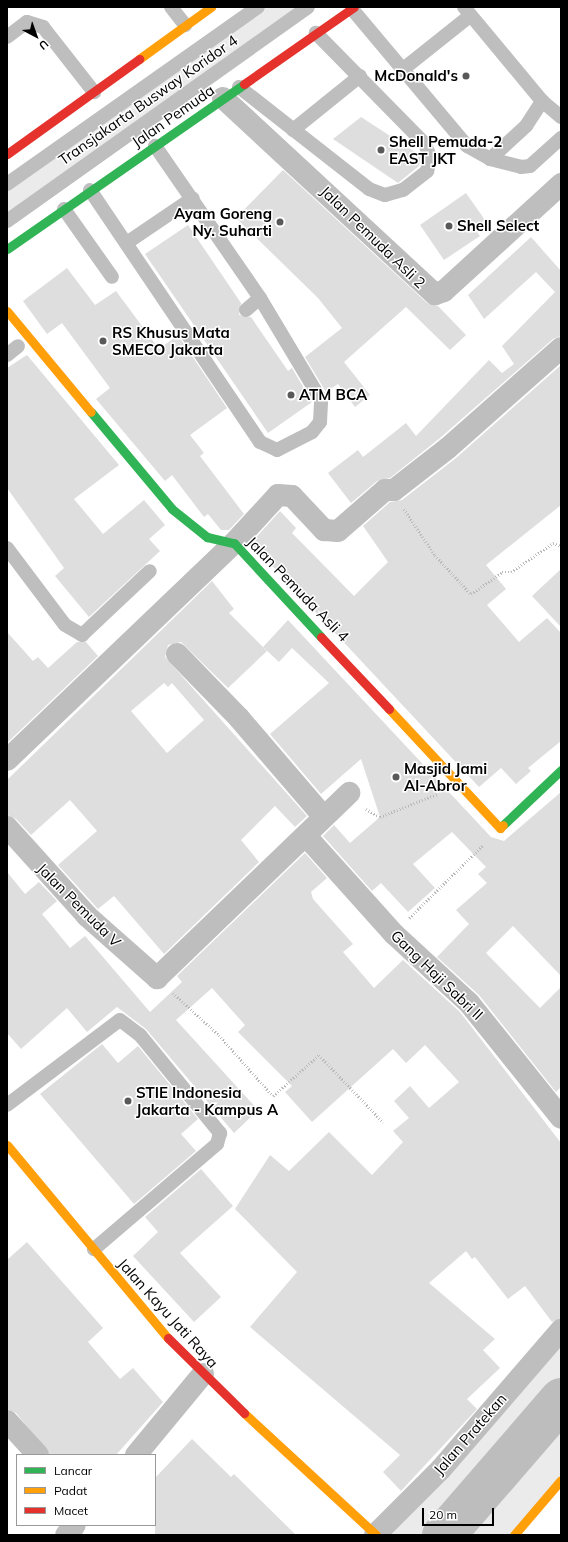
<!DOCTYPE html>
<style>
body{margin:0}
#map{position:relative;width:568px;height:1542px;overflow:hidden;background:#fff;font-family:Mulish,sans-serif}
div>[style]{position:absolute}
.green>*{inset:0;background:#ebebeb}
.river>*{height:43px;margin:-21.5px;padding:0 21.5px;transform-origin:21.5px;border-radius:21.5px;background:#bdbdbd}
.building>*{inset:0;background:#dedede}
.path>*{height:2.5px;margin-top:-1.25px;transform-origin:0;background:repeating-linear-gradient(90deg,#b9b9b9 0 1px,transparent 0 3px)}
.lane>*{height:14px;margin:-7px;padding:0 7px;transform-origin:7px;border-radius:7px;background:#bebebe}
.street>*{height:22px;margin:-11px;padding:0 11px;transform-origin:11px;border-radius:11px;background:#bebebe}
.fast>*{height:9px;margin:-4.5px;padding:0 4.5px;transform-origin:4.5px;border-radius:4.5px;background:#30b455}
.slow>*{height:9px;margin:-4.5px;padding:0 4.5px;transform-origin:4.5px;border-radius:4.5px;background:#ff9f0a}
.jam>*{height:9px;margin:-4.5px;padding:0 4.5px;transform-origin:4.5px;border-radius:4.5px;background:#e5322d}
.dots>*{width:11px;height:11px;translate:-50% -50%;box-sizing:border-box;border:2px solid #fff;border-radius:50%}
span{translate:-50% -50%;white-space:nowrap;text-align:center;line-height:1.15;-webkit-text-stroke:3px #fff;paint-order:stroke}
.poi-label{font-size:15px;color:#000;font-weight:700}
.right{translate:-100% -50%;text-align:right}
.left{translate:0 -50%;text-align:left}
.street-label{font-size:15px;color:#000}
.frame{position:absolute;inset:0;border:8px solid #000;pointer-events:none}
.legend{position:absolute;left:16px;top:1454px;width:140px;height:72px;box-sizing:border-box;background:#fff;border:1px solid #999;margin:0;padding:5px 7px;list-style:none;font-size:12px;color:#000}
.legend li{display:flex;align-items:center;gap:8px;height:20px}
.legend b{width:20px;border:1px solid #999}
.north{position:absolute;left:16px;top:16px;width:40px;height:40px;-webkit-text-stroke:3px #fff;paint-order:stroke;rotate:139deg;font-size:11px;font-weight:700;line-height:16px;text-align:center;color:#000}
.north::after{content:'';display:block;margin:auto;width:14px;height:18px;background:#000;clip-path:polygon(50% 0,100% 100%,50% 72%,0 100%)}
.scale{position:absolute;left:422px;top:1508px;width:72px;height:18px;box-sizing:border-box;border:2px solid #000;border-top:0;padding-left:5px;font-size:12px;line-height:14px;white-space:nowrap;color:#000;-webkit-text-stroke:3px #fff;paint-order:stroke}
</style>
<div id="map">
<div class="green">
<div style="clip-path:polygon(258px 7px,308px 7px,7px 220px,7px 184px)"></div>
<div style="clip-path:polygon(561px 1332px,561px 1478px,512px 1535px,375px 1535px)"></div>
</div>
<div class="river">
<div style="left:443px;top:1535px;width:180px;rotate:-49.1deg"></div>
</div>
<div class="building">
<div style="clip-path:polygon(361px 117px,421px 156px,419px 166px,398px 183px,333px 139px)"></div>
<div style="clip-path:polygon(283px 170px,427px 303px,438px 306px,466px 335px,450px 350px,406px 307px,344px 362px,370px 395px,355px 407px,338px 384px,326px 392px,305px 357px,342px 328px,318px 298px,236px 218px)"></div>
<div style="clip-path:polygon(466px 193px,485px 220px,474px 228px,480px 236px,444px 260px,420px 225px)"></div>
<div style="clip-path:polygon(188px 225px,241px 303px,239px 315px,251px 317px,288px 371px,292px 368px,312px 402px,268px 433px,145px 254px)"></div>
<div style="clip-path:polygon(531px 237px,561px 271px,561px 336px,553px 339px,440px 438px,390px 478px,377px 481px,351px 503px,328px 473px,358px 450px,363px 457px,406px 423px,416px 436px,489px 360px,502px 373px,514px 364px,502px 346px,555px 292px,536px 272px,484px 319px,468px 295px)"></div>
<div style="clip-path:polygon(67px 268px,95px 305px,116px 291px,159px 349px,178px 335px,227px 408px,190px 435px,204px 453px,200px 456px,244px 514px,229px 530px,221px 530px,208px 514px,204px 517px,172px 475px,165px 481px,96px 399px,110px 388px,62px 323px,47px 334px,23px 301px)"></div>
<div style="clip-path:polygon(27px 355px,119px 465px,74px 499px,103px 534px,144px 500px,165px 525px,149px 539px,160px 551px,89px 617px,55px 576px,64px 568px,7px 488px,7px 368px)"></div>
<div style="clip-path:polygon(561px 365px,561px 505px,486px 565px,506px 589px,487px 605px,519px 642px,547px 618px,561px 633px,561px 741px,528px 768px,531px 771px,516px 784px,501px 768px,479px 787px,251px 543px,280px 511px,296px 528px,292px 533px,354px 596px,388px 562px,363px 526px,390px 502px,402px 500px,456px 458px)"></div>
<div style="clip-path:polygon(561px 569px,561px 627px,532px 596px)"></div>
<div style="clip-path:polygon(evenodd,212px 581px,234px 609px,229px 613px,267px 651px,228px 688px,181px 642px,168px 645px,165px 657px,307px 816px,295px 827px,275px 806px,241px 840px,259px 862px,164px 954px,114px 896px,98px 909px,58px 865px,97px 831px,70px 800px,31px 835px,16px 819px,7px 815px,7px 780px,212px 581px,164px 683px,168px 687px,172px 683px,204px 720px,167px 753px,131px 711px,164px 683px)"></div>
<div style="clip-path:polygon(288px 620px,491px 837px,504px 841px,561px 792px,561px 976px,513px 926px,486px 953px,540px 1008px,561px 987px,561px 1087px,556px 1092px,479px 995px,437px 957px,469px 924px,456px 910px,487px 883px,478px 874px,486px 867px,452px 832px,413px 864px,435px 888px,408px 912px,381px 883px,372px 891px,323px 836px,334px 825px,350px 843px,380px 817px,361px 759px,321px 794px,270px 734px,329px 683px,292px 648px,279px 662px,263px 647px)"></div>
<div style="clip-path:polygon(7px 632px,33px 661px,38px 657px,48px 668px,77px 642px,86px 642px,98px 656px,7px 743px)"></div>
<div style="clip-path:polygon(305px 853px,327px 878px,311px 892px,313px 899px,353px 944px,343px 952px,374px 988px,403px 960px,460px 1012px,561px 1143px,561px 1318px,552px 1322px,525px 1286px,508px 1299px,475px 1257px,472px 1259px,466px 1251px,429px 1283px,495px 1339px,483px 1350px,500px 1368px,467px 1399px,477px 1409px,401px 1491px,383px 1472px,400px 1455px,250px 1327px,297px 1272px,235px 1209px,270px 1155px,289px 1171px,329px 1132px,372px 1175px,403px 1142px,393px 1131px,409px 1118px,394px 1101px,410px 1086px,429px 1108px,459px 1082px,425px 1045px,406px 1063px,393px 1049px,312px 1122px,285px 1092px,292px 1086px,238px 1032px,245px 1025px,212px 988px,176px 1020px,258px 1110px,234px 1133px,146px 1029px,117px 1007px,87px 1032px,67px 1008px,21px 1049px,7px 1033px,7px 872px,25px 894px,39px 882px,57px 901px,42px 914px,70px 948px,85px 936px,150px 1012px,182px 982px,177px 976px)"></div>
<div style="clip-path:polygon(102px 1044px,118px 1063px,138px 1046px,198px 1119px,181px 1134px,196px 1151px,134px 1204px,40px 1094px)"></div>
<div style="clip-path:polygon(201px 1169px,233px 1206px,180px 1253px,221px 1297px,194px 1322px,133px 1256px,158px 1232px,145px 1217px)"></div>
<div style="clip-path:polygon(27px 1242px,103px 1328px,88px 1342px,120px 1379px,133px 1368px,163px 1402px,116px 1455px,50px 1455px,16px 1413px,7px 1409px,7px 1260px)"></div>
<div style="clip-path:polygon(192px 1439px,231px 1477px,234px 1474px,296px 1535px,155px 1535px,155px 1478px)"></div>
</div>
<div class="path">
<div style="left:404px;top:509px;width:55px;rotate:56deg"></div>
<div style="left:435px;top:555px;width:53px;rotate:47.3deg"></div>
<div style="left:471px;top:594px;width:38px;rotate:-35deg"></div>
<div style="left:502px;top:572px;width:9px"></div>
<div style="left:511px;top:572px;width:51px;rotate:-34.6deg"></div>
<div style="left:553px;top:543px;width:9px;rotate:21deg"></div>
<div style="left:366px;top:809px;width:16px;rotate:30deg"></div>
<div style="left:380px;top:817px;width:61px;rotate:-22deg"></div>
<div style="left:409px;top:918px;width:105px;rotate:-44.6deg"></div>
<div style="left:173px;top:993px;width:62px;rotate:42.4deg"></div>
<div style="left:219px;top:1035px;width:81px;rotate:48.5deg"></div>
<div style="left:273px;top:1096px;width:62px;rotate:-41.7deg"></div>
<div style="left:319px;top:1055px;width:93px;rotate:46.3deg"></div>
</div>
<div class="lane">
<div style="left:171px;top:7px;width:23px;rotate:52deg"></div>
<div style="left:352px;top:9px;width:179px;rotate:50deg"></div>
<div style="left:467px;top:146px;width:26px;rotate:29deg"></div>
<div style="left:490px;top:159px;width:49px;rotate:-42.5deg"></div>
<div style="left:526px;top:126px;width:30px;rotate:-57deg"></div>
<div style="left:542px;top:101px;width:122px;rotate:-129.7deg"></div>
<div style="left:7px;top:37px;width:25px;rotate:-37deg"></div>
<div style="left:27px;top:22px;width:17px;rotate:17deg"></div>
<div style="left:43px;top:27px;width:83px;rotate:51.9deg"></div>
<div style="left:402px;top:70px;width:87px;rotate:-38.5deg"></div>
<div style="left:239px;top:87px;width:165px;rotate:38.1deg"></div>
<div style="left:369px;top:189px;width:17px;rotate:21deg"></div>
<div style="left:385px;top:195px;width:19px;rotate:-16deg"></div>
<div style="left:403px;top:190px;width:31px;rotate:-38deg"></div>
<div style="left:427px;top:171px;width:14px;rotate:-78deg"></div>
<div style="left:430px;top:157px;width:14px;rotate:-111deg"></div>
<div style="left:425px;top:144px;width:156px;rotate:-134.5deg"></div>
<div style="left:542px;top:101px;width:25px;rotate:40deg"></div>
<div style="left:293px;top:130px;width:86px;rotate:-38.9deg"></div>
<div style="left:490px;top:159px;width:32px;rotate:14deg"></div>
<div style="left:521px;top:167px;width:9px;rotate:-6deg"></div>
<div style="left:530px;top:166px;width:42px;rotate:-42.1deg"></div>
<div style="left:7px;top:184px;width:307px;rotate:-35.2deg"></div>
<div style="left:90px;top:190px;width:304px;rotate:56deg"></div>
<div style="left:260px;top:442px;width:19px;rotate:25deg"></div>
<div style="left:277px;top:450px;width:39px;rotate:-27deg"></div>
<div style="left:312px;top:432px;width:13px;rotate:-51deg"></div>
<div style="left:320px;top:422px;width:22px;rotate:-87deg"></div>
<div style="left:321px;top:400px;width:119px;rotate:-120.9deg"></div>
<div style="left:260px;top:298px;width:185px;rotate:-124.6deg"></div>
<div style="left:64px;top:209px;width:83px;rotate:54.8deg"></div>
<div style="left:7px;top:221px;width:369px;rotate:-35.4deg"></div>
<div style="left:128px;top:242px;width:78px;rotate:-34.1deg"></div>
<div style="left:246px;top:310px;width:18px;rotate:-41deg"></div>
<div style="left:7px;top:355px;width:14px;rotate:-39deg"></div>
<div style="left:7px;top:548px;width:96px;rotate:53deg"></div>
<div style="left:65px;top:625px;width:20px;rotate:30deg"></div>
<div style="left:82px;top:635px;width:93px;rotate:-43.3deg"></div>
<div style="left:7px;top:1105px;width:141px;rotate:-37deg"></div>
<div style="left:120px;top:1020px;width:25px;rotate:37deg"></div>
<div style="left:140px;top:1035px;width:127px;rotate:50.8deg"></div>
<div style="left:220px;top:1133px;width:11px;rotate:105deg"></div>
<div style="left:217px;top:1144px;width:162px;rotate:139.5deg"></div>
</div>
<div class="street">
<div style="left:223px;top:98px;width:289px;rotate:42.8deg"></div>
<div style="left:435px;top:294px;width:9px;rotate:-18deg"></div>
<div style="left:444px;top:291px;width:159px;rotate:-42.4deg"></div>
<div style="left:177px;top:654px;width:89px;rotate:45.9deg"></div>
<div style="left:239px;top:718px;width:130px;rotate:49.4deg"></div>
<div style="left:7px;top:760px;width:314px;rotate:-43.7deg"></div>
<div style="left:234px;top:543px;width:65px;rotate:-47.5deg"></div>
<div style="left:278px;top:495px;width:14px;rotate:4deg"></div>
<div style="left:292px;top:496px;width:47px;rotate:46.7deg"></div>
<div style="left:324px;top:530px;width:14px;rotate:4deg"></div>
<div style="left:338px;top:531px;width:62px;rotate:-41.1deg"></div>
<div style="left:385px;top:490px;width:9px"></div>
<div style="left:394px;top:490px;width:68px;rotate:-37.9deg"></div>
<div style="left:448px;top:448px;width:151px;rotate:-41.5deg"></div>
<div style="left:7px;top:827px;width:120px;rotate:48deg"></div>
<div style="left:87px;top:916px;width:94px;rotate:41.5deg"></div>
<div style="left:157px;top:978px;width:267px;rotate:-43.9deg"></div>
<div style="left:306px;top:836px;width:132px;rotate:48.1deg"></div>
<div style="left:394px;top:934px;width:102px;rotate:42.6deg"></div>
<div style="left:469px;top:1003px;width:147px;rotate:51.3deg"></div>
<div style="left:7px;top:1421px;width:46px;rotate:47.6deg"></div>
<div style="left:136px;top:1455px;width:105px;rotate:-50.4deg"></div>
<div style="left:66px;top:1535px;width:13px;rotate:-48deg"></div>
<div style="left:375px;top:1535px;width:93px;rotate:-45deg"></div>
<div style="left:441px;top:1469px;width:184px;rotate:-49.2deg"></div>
</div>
<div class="fast">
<div style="left:7px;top:249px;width:289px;rotate:-34.8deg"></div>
<div style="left:91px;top:412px;width:126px;rotate:50.1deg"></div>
<div style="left:172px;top:509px;width:45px;rotate:38.7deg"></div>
<div style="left:207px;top:537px;width:28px;rotate:13deg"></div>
<div style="left:234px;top:543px;width:128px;rotate:47.2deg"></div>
<div style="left:503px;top:825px;width:80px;rotate:-43.5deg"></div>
</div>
<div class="slow">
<div style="left:139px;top:59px;width:89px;rotate:-35.8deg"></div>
<div style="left:7px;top:311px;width:131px;rotate:50.3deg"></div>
<div style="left:389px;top:709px;width:163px;rotate:47deg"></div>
<div style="left:500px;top:828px;width:4px;rotate:-45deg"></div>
<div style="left:7px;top:1145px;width:251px;rotate:50.2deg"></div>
<div style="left:244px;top:1413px;width:180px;rotate:42.7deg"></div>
<div style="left:514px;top:1535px;width:72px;rotate:-49.5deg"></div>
</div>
<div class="jam">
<div style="left:244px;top:84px;width:134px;rotate:-35deg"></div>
<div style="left:7px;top:154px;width:163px;rotate:-35.7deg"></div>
<div style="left:321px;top:637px;width:99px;rotate:46.6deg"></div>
<div style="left:168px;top:1338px;width:107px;rotate:44.6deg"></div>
</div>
<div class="dots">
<div style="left:466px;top:76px;background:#595959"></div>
<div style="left:381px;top:150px;background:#595959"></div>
<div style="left:280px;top:222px;background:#595959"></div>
<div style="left:449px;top:226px;background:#595959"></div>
<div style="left:103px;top:341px;background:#595959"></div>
<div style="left:291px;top:395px;background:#595959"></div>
<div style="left:396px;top:777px;background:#595959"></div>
<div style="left:128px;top:1101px;background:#595959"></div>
</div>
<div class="poi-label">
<span class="right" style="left:458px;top:76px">McDonald's</span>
<span class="left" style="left:389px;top:150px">Shell Pemuda-2<br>EAST JKT</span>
<span class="right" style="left:272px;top:222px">Ayam Goreng<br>Ny. Suharti</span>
<span class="left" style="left:457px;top:226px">Shell Select</span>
<span class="left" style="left:112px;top:341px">RS Khusus Mata<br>SMECO Jakarta</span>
<span class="left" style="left:299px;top:395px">ATM BCA</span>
<span class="left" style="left:404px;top:777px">Masjid Jami<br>Al-Abror</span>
<span class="left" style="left:136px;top:1101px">STIE Indonesia<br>Jakarta - Kampus A</span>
</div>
<div class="street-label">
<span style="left:148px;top:100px;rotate:-35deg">Transjakarta Busway Koridor 4</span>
<span style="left:173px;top:116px;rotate:-35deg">Jalan Pemuda</span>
<span style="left:373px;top:237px;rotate:44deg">Jalan Pemuda Asli 2</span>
<span style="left:298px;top:589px;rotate:46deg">Jalan Pemuda Asli 4</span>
<span style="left:79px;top:905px;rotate:45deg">Jalan Pemuda V</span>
<span style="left:437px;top:975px;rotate:44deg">Gang Haji Sabri II</span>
<span style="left:168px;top:1313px;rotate:48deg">Jalan Kayu Jati Raya</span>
<span style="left:470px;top:1434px;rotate:-49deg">Jalan Pratekan</span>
</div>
<div class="frame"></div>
<ul class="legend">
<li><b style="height:5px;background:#30b455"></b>Lancar</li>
<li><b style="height:5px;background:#ff9f0a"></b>Padat</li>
<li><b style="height:5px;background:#e5322d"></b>Macet</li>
</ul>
<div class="north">U</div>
<div class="scale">20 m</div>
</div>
